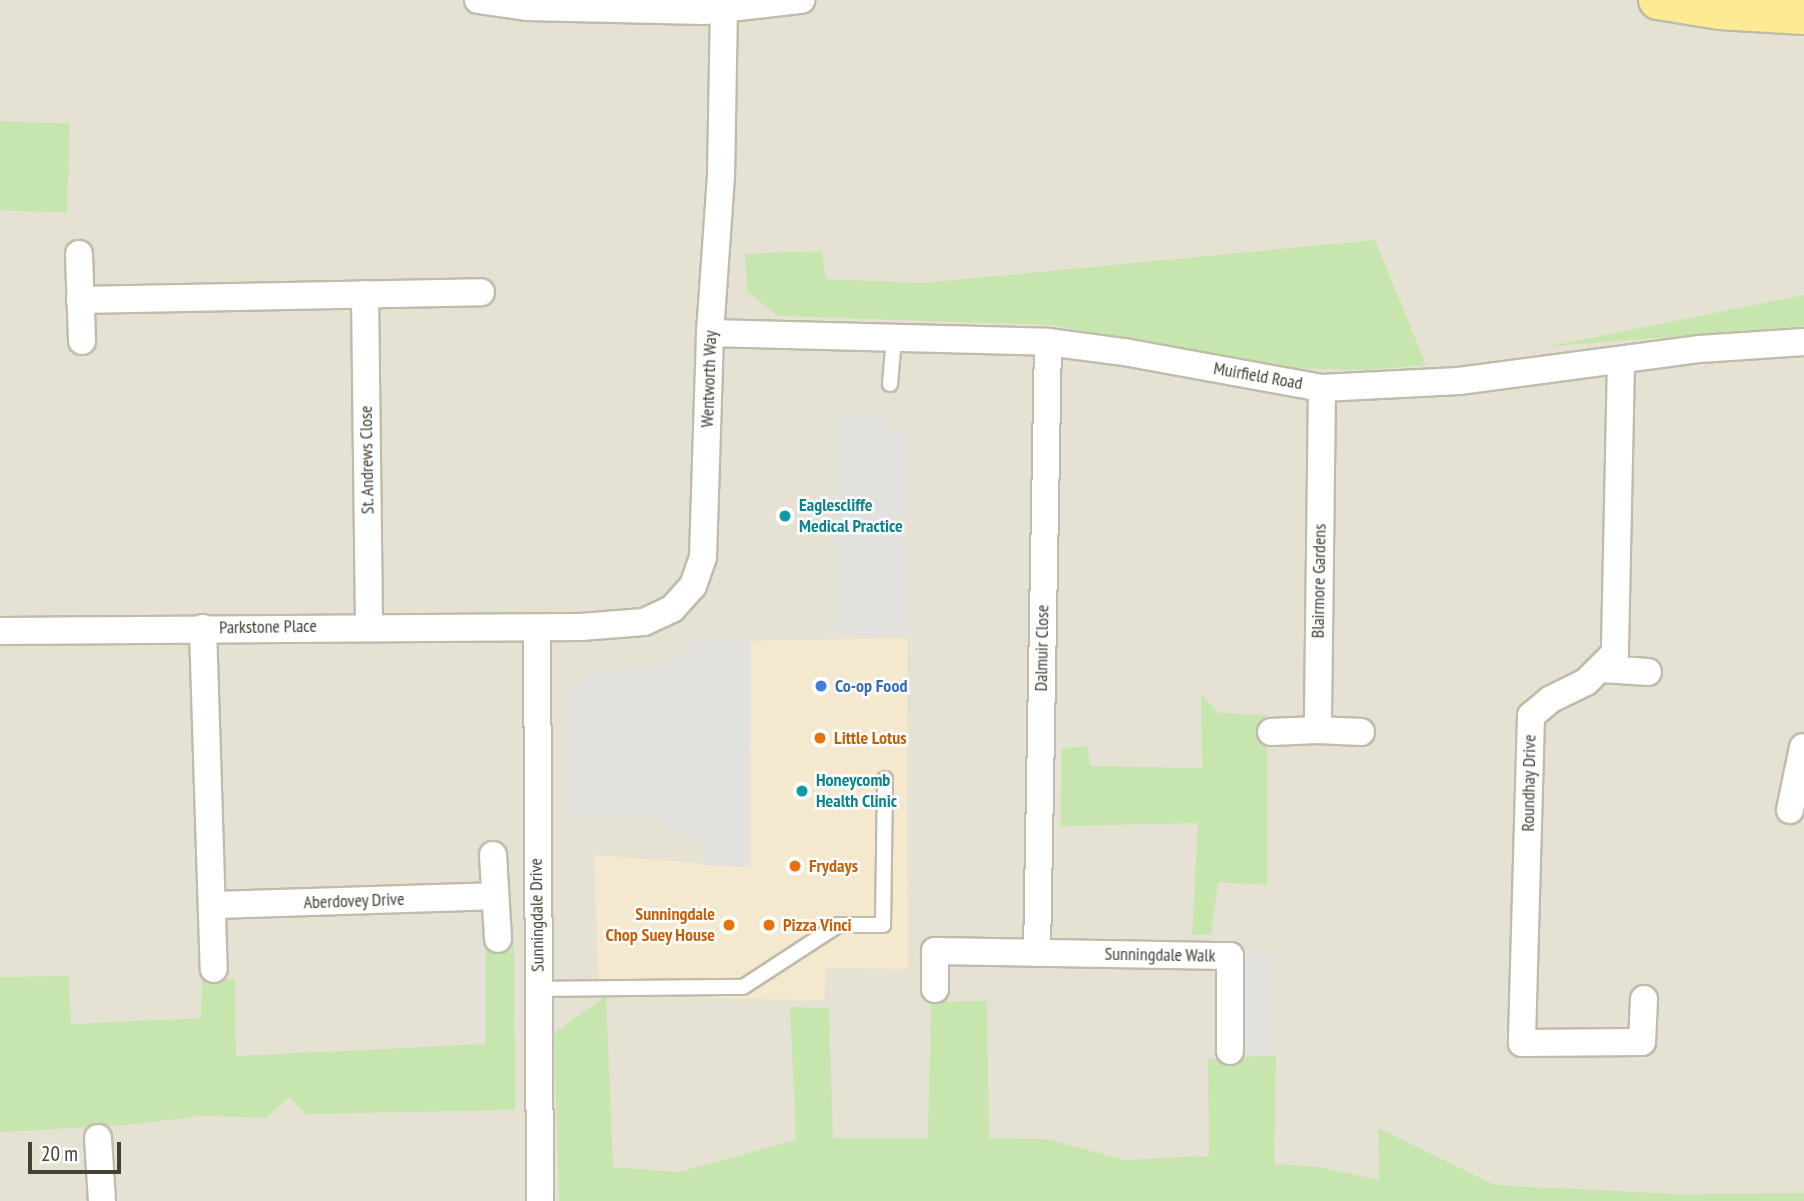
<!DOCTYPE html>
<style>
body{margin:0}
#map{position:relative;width:1804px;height:1201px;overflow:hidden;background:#f2efe5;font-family:"PT Sans Narrow",sans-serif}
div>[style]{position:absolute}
.residential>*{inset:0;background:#e6e2d3;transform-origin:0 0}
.commercial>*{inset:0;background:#f4e9cf}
.green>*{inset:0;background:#c7e6ad;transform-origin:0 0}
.parking>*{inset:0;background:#e3e1dd;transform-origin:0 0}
.roads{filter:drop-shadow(2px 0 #c0bbaa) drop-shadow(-2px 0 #c0bbaa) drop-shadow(0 2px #c0bbaa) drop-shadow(0 -2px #c0bbaa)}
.lane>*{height:14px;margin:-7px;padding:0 7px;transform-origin:7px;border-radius:7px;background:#fff}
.street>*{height:26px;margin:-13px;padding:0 13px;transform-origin:13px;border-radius:13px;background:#fff}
.primary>*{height:38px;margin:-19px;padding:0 19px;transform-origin:19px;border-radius:19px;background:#fdea93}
.dots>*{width:19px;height:19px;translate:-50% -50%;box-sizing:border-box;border:4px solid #fff;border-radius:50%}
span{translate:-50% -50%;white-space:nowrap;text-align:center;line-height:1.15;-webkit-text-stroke:5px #fff;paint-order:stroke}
.street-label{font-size:18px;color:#444034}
.culture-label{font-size:18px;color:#0d838f;font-weight:700}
.left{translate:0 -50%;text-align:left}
.shop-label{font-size:18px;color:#366cbe;font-weight:700}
.food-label{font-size:18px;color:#c56008;font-weight:700}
.right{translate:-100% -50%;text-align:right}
.scale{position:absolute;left:28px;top:1142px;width:93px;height:32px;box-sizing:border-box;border:4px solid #444034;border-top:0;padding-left:9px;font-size:21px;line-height:24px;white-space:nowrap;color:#444034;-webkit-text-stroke:5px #fff;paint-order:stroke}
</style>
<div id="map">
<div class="residential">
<div style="left:0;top:0;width:1804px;height:1201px"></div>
</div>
<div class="commercial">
<div style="clip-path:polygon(907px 638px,908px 969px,826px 968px,824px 1000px,599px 996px,594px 855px,749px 867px,751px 641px)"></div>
</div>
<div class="green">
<div style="left:0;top:121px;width:70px;height:89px;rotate:2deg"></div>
<div style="clip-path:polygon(1375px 240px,1426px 365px,1365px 370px,1275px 368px,1052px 325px,778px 316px,747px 291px,745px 254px,822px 251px,826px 279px,923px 283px)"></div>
<div style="clip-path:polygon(1804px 295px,1804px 326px,1545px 347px)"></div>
<div style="clip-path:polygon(1201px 695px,1220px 713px,1267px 715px,1267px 885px,1218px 882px,1211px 934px,1192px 935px,1198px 823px,1061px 826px,1062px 748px,1088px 746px,1090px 766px,1202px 768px)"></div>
<div style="clip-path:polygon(486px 946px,514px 946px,515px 1110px,307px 1114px,289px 1098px,265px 1118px,202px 1116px,127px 1125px,0 1132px,0 977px,69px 976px,71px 1024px,201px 1018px,202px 981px,235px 979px,236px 1056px,486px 1044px)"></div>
<div style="clip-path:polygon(606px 996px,613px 1167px,679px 1172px,796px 1140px,790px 1007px,829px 1008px,833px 1138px,928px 1138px,931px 1002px,987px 1001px,989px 1138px,1046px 1139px,1125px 1160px,1209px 1156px,1208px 1059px,1276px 1055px,1274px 1164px,1319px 1167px,1379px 1180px,1378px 1128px,1495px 1185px,1677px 1194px,1804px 1193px,1804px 1201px,559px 1201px,554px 1033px)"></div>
</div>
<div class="parking">
<div style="clip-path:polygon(837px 413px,882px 414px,883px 430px,906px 428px,906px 635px,835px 635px)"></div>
<div style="clip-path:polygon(698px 641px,751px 641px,750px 867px,703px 865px,703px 842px,683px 838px,658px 818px,567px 813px,566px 691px,596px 670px,667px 666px)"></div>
<div style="left:1245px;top:952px;width:25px;height:103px"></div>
</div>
<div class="roads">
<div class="lane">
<div style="left:890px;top:384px;width:46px;rotate:-85deg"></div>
<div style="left:538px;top:989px;width:205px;rotate:-0.6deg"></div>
<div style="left:743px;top:987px;width:113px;rotate:-33.1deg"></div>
<div style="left:838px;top:925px;width:45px"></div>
<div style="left:883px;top:925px;width:146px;rotate:-89.2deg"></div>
</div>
<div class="street">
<div style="left:478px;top:0;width:49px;rotate:8.1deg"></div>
<div style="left:527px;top:7px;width:177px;rotate:1.3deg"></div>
<div style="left:704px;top:11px;width:98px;rotate:-6.5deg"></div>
<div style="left:79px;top:254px;width:87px;rotate:88deg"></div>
<div style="left:365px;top:294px;width:332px;rotate:89.3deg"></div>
<div style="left:80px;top:300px;width:401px;rotate:-1.1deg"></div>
<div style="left:710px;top:333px;width:338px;rotate:1.5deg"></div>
<div style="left:1048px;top:342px;width:77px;rotate:7.5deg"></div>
<div style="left:1124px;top:352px;width:201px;rotate:10.3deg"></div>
<div style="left:1322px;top:388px;width:137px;rotate:-2.9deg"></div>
<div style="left:1459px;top:381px;width:243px;rotate:-7.6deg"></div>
<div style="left:1700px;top:349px;width:104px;rotate:-3.9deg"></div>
<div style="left:1621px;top:361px;width:292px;rotate:91.2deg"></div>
<div style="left:1615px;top:653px;width:41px;rotate:135deg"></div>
<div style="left:1586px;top:682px;width:39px;rotate:154deg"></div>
<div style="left:1551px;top:699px;width:26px;rotate:140deg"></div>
<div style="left:1531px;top:716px;width:327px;rotate:91.6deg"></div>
<div style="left:1522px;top:1043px;width:120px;rotate:-0.5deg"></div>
<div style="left:1642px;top:1042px;width:43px;rotate:-87.3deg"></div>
<div style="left:1322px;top:388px;width:342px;rotate:90.7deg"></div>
<div style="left:1318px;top:730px;width:43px;rotate:2.7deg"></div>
<div style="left:203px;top:628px;width:341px;rotate:88.2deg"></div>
<div style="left:537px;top:628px;width:573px;rotate:89.7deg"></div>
<div style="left:0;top:631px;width:581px;rotate:-0.39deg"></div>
<div style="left:581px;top:627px;width:63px;rotate:-4.5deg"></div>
<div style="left:644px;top:622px;width:31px;rotate:-25deg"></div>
<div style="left:672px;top:609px;width:31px;rotate:-48deg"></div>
<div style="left:693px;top:586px;width:31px;rotate:-71deg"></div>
<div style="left:703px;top:557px;width:224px;rotate:-88.2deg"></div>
<div style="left:710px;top:333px;width:156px;rotate:-86deg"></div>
<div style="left:721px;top:177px;width:177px;rotate:-89deg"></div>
<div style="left:1602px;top:669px;width:46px;rotate:3.7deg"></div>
<div style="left:1271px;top:732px;width:47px;rotate:-2.4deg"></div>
<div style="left:1790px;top:810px;width:64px;rotate:-78.3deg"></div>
<div style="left:493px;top:855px;width:84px;rotate:86.6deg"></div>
<div style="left:212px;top:905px;width:283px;rotate:-1.8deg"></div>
<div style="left:1037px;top:953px;width:611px;rotate:-88.97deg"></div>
<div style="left:935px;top:989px;width:38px;rotate:-90deg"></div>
<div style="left:935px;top:951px;width:295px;rotate:1deg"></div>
<div style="left:1230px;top:956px;width:95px;rotate:90deg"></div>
<div style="left:98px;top:1138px;width:63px;rotate:86.4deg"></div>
</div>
<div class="primary">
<div style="left:1658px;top:0;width:63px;rotate:9.2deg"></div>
<div style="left:1720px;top:10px;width:84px;rotate:3.4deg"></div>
</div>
</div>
<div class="dots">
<div style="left:785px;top:516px;background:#0f9aa8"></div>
<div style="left:821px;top:686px;background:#3f7fe0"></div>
<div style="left:820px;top:738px;background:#e8710a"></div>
<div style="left:802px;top:791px;background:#0f9aa8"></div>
<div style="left:795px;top:866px;background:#e8710a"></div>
<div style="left:729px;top:925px;background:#e8710a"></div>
<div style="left:769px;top:925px;background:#e8710a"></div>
</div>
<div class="street-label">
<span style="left:1258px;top:376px;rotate:10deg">Muirfield Road</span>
<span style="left:709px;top:379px;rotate:-88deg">Wentworth Way</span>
<span style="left:367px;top:460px;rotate:-91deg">St. Andrews Close</span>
<span style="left:1319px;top:581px;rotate:-89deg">Blairmore Gardens</span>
<span style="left:268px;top:627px;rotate:-1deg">Parkstone Place</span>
<span style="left:1042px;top:648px;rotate:-89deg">Dalmuir Close</span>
<span style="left:1529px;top:783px;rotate:-89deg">Roundhay Drive</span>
<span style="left:354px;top:901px;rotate:-2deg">Aberdovey Drive</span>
<span style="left:537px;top:915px;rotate:-91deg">Sunningdale Drive</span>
<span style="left:1160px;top:955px;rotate:1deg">Sunningdale Walk</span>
</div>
<div class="culture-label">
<span class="left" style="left:799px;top:516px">Eaglescliffe<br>Medical Practice</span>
<span class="left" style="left:816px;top:791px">Honeycomb<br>Health Clinic</span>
</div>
<div class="shop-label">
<span class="left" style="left:835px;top:686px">Co-op Food</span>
</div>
<div class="food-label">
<span class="left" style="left:834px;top:738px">Little Lotus</span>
<span class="left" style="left:809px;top:866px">Frydays</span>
<span class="right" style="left:715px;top:925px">Sunningdale<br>Chop Suey House</span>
<span class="left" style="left:783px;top:925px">Pizza Vinci</span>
</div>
<div class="scale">20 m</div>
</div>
